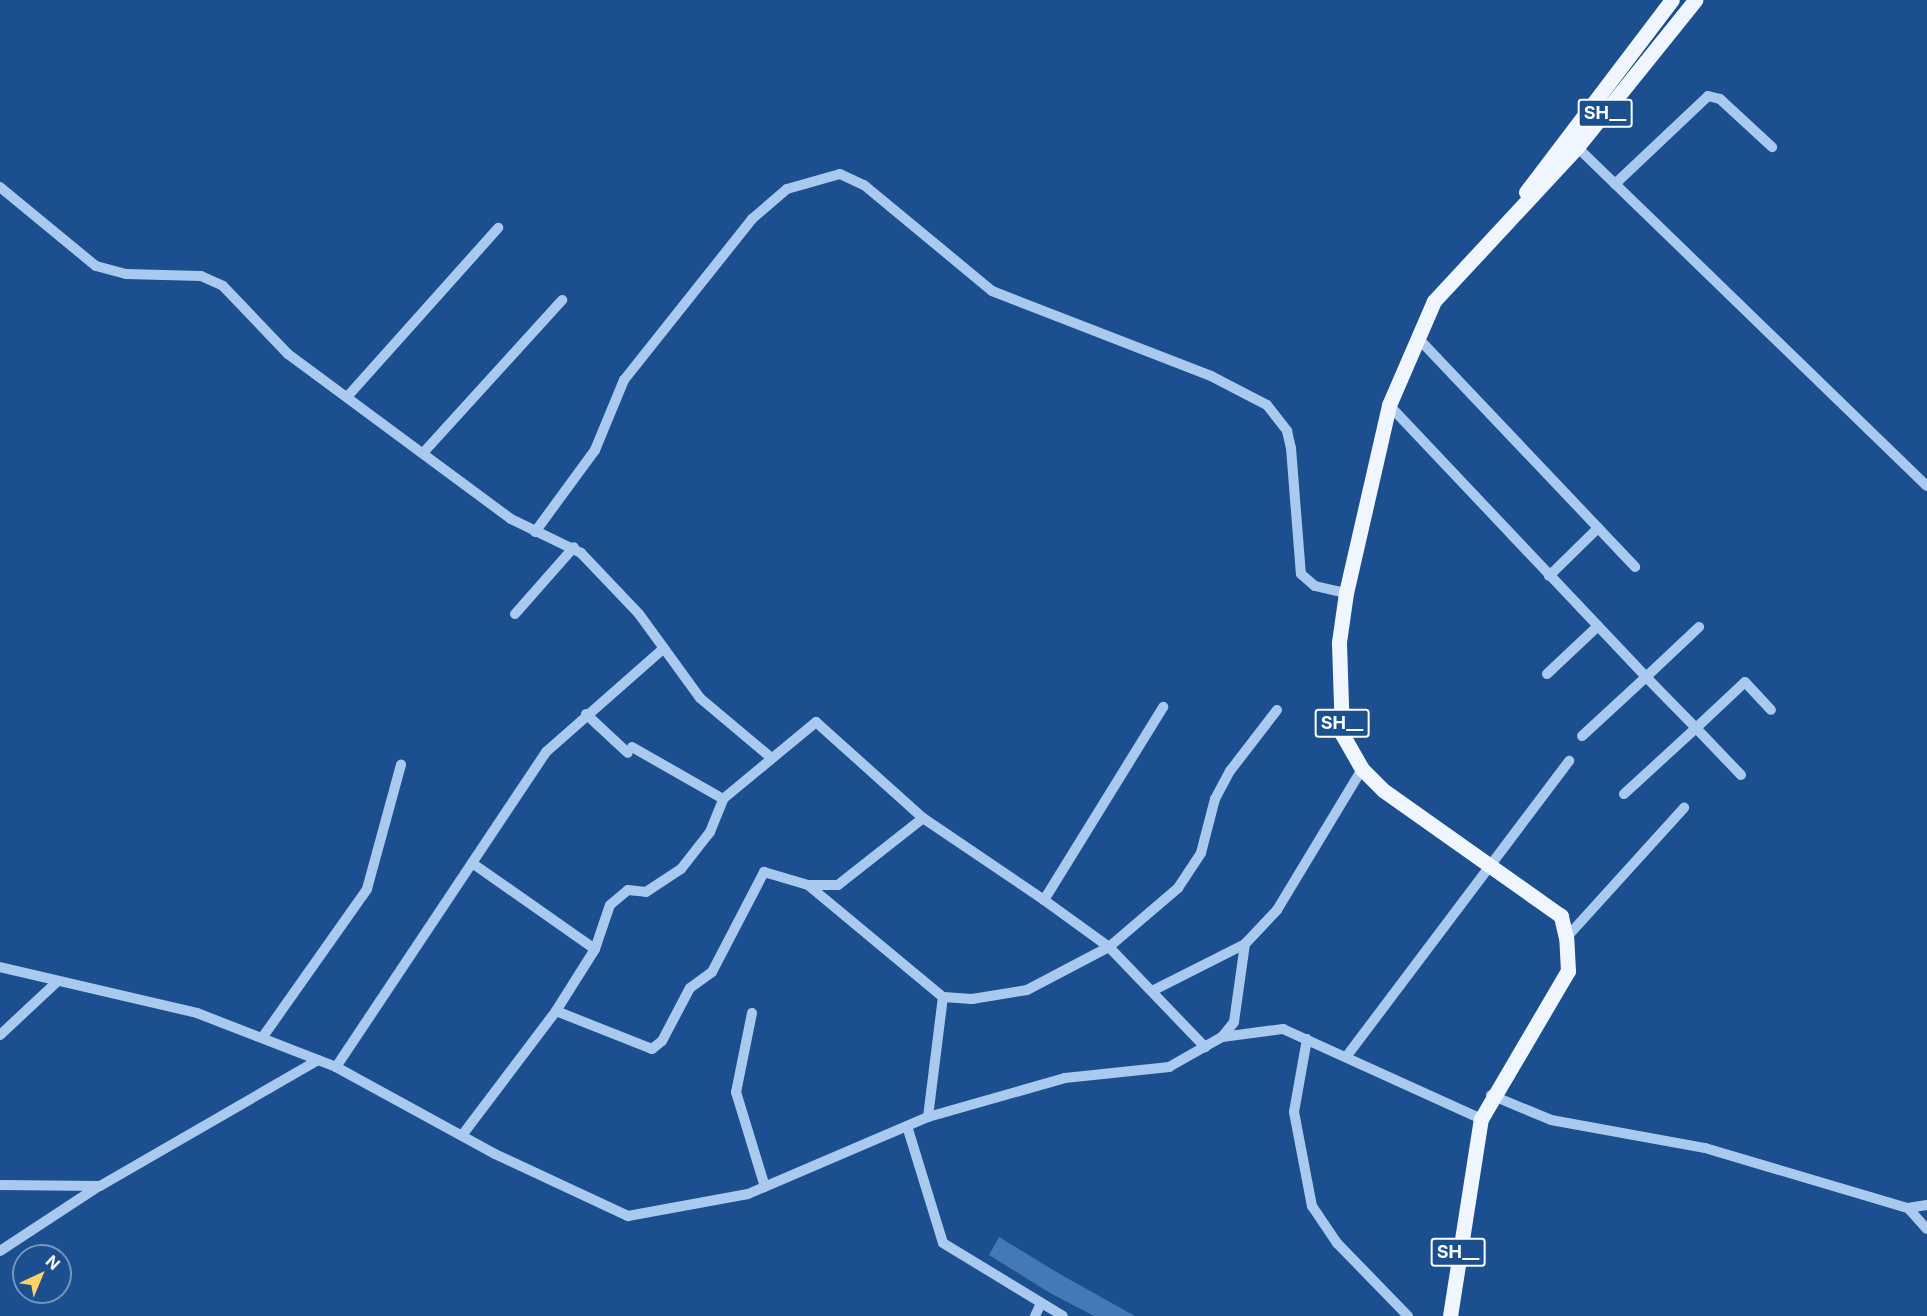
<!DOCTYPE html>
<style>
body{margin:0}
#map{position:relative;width:1927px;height:1316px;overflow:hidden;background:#1b4f8f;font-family:Inter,sans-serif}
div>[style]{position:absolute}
.building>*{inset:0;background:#4478b7}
.minor>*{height:10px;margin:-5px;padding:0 5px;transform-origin:5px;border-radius:5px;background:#a9c9ee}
.major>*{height:15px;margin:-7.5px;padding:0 7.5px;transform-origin:7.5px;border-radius:7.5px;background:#f0f6ff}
span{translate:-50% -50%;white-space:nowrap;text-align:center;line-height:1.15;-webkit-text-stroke:4.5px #1b4f8f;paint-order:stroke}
.shield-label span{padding:2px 4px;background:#1b4f8f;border:2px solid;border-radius:4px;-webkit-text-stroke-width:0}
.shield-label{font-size:18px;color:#fff;font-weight:700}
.north{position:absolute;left:12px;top:1244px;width:60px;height:60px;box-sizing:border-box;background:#1b4f8f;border:2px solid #7695bc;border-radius:50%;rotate:44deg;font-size:16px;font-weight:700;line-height:24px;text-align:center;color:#fff}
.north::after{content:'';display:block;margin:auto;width:21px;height:27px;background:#ffd166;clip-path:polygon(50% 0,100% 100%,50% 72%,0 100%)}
</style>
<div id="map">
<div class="building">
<div style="clip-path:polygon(999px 1237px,1058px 1273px,1135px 1316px,1094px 1316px,1050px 1293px,989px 1255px)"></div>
</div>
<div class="minor">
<div style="left:1577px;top:147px;width:487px;rotate:44.1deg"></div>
<div style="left:1615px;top:184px;width:128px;rotate:-43.4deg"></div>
<div style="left:1708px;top:96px;width:12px;rotate:14deg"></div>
<div style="left:1720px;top:99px;width:71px;rotate:42.7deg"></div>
<div style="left:0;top:187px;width:124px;rotate:39.5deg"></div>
<div style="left:96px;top:266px;width:31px;rotate:15deg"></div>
<div style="left:126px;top:274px;width:75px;rotate:1.5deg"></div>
<div style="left:201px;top:276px;width:24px;rotate:24deg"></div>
<div style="left:223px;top:286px;width:94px;rotate:46.3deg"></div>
<div style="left:288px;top:354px;width:277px;rotate:36.5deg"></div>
<div style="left:511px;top:519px;width:78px;rotate:25.9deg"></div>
<div style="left:581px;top:553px;width:84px;rotate:46.4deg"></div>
<div style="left:639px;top:614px;width:104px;rotate:54deg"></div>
<div style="left:700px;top:698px;width:90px;rotate:40deg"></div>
<div style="left:1417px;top:337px;width:317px;rotate:46.5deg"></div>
<div style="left:347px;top:397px;width:227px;rotate:-48.2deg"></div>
<div style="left:1389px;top:405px;width:374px;rotate:46.6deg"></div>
<div style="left:1646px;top:677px;width:87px;rotate:137.3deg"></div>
<div style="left:423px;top:453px;width:207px;rotate:-47.7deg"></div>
<div style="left:535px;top:532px;width:102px;rotate:-53.8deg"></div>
<div style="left:595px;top:450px;width:76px;rotate:-67.5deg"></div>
<div style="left:624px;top:380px;width:206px;rotate:-51.5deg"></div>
<div style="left:752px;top:219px;width:46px;rotate:-40.6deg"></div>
<div style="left:787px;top:189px;width:55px;rotate:-15.8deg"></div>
<div style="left:840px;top:174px;width:26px;rotate:25deg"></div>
<div style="left:864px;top:185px;width:166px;rotate:39.6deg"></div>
<div style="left:992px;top:291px;width:235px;rotate:21.2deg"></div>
<div style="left:1211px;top:376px;width:63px;rotate:27.4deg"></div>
<div style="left:1267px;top:405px;width:33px;rotate:52deg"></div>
<div style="left:1287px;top:431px;width:17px;rotate:77deg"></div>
<div style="left:1291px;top:448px;width:126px;rotate:85.5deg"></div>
<div style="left:1301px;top:574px;width:18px;rotate:41deg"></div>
<div style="left:1315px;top:586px;width:32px;rotate:13deg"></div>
<div style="left:1549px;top:576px;width:69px;rotate:-44.4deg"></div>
<div style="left:515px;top:614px;width:89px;rotate:-48.6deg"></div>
<div style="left:1547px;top:674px;width:70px;rotate:-43.3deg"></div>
<div style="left:586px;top:714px;width:57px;rotate:42.9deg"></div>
<div style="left:632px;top:747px;width:105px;rotate:29.7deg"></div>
<div style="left:1741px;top:775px;width:65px;rotate:-133.8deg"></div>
<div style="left:1696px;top:728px;width:67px;rotate:-43.2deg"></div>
<div style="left:1745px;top:682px;width:38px;rotate:47deg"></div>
<div style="left:1624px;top:794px;width:98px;rotate:-42.5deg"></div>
<div style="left:1696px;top:728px;width:71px;rotate:-134.4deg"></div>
<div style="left:1646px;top:677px;width:73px;rotate:-43.3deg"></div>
<div style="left:472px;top:863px;width:150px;rotate:35deg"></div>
<div style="left:808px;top:885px;width:175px;rotate:39.7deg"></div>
<div style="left:943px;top:997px;width:29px;rotate:4deg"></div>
<div style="left:972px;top:999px;width:56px;rotate:-9.3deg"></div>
<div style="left:1027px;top:990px;width:93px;rotate:-27.7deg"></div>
<div style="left:1109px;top:947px;width:139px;rotate:46.2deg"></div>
<div style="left:1044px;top:900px;width:80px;rotate:35.9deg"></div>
<div style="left:1109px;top:947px;width:91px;rotate:-40.5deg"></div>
<div style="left:1178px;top:888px;width:42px;rotate:-56.7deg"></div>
<div style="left:1201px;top:853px;width:56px;rotate:-75.5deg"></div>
<div style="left:1215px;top:799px;width:32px;rotate:-62deg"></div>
<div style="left:1230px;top:771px;width:77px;rotate:-52.4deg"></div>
<div style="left:1566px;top:938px;width:176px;rotate:-47.8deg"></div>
<div style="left:0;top:967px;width:202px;rotate:13.1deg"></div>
<div style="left:197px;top:1013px;width:149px;rotate:21.2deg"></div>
<div style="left:336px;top:1067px;width:181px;rotate:28.7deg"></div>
<div style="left:495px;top:1154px;width:147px;rotate:25deg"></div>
<div style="left:628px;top:1216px;width:122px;rotate:-10.4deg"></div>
<div style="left:748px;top:1194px;width:196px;rotate:-23.2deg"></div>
<div style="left:928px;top:1117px;width:142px;rotate:-15.9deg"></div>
<div style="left:1065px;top:1078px;width:105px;rotate:-6deg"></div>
<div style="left:1169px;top:1067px;width:61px;rotate:-29.5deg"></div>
<div style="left:1222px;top:1037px;width:62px;rotate:-7.5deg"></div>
<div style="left:1283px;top:1029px;width:217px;rotate:24.4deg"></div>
<div style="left:1152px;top:991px;width:104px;rotate:-26.8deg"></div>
<div style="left:556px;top:1011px;width:103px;rotate:21.6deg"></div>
<div style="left:652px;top:1049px;width:13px;rotate:-39deg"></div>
<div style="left:662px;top:1041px;width:60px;rotate:-62.2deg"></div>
<div style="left:690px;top:988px;width:27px;rotate:-36deg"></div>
<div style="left:712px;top:972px;width:113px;rotate:-62.5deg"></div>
<div style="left:764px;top:872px;width:46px;rotate:16.5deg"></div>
<div style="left:808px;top:885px;width:30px"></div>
<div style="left:838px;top:885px;width:108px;rotate:-38.2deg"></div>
<div style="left:923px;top:818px;width:146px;rotate:34.1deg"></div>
<div style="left:1044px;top:900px;width:227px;rotate:-58.3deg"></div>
<div style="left:752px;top:1013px;width:81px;rotate:101.4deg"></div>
<div style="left:736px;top:1092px;width:99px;rotate:73deg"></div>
<div style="left:0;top:1035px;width:79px;rotate:-43deg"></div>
<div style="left:1222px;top:1037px;width:19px;rotate:-51deg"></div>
<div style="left:1234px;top:1022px;width:79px;rotate:-82deg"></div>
<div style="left:1245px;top:944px;width:47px;rotate:-46.7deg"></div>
<div style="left:1277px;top:910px;width:165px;rotate:-58.9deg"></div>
<div style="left:262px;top:1038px;width:182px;rotate:-54.8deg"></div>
<div style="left:367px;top:889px;width:129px;rotate:-74.7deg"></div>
<div style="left:1307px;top:1039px;width:74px;rotate:100.1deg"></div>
<div style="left:1294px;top:1112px;width:96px;rotate:79.2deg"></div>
<div style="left:1312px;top:1206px;width:45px;rotate:56deg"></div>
<div style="left:1337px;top:1243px;width:102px;rotate:45.8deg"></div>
<div style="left:1346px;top:1057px;width:371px;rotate:-53deg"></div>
<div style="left:336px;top:1067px;width:379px;rotate:-56.3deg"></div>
<div style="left:546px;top:752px;width:157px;rotate:-41.4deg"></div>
<div style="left:1491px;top:1095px;width:65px;rotate:22.6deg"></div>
<div style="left:1551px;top:1120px;width:157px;rotate:10.3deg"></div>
<div style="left:1705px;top:1148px;width:212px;rotate:16.5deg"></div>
<div style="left:1908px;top:1208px;width:19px;rotate:-9deg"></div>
<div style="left:928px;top:1117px;width:121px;rotate:-82.9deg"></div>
<div style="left:907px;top:1126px;width:122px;rotate:72.9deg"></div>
<div style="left:943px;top:1243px;width:140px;rotate:31.3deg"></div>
<div style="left:463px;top:1134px;width:154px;rotate:-52.9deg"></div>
<div style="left:556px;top:1011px;width:73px;rotate:-57.8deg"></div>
<div style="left:595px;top:949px;width:46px;rotate:-71.2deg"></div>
<div style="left:610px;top:905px;width:23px;rotate:-40deg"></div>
<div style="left:628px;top:890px;width:18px;rotate:6deg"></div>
<div style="left:646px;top:892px;width:42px;rotate:-33.3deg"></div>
<div style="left:681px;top:869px;width:47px;rotate:-51.9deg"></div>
<div style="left:710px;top:832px;width:35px;rotate:-68deg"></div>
<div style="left:723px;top:799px;width:121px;rotate:-39.6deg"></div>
<div style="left:816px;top:722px;width:144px;rotate:41.9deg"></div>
<div style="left:0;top:1185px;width:100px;rotate:0.6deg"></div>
<div style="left:100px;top:1186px;width:252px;rotate:-30deg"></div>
<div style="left:1908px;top:1208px;width:28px;rotate:48deg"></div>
<div style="left:0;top:1251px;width:118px;rotate:-33.3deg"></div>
<div style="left:1035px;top:1316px;width:14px;rotate:-65deg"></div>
</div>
<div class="major">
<div style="left:1526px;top:192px;width:241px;rotate:-52.8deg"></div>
<div style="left:1450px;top:1316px;width:199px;rotate:-81.1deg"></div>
<div style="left:1481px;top:1119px;width:172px;rotate:-59.6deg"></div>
<div style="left:1568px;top:971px;width:33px;rotate:-93deg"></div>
<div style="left:1566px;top:938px;width:23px;rotate:-103deg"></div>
<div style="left:1561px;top:916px;width:218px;rotate:-144.7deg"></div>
<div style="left:1383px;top:790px;width:30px;rotate:-135deg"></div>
<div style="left:1362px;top:769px;width:40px;rotate:-119.7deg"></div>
<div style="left:1342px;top:734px;width:92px;rotate:-91.9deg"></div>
<div style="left:1339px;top:642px;width:49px;rotate:-81.9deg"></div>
<div style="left:1346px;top:593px;width:193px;rotate:-77.1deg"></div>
<div style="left:1389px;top:405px;width:113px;rotate:-66.6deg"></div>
<div style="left:1434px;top:301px;width:210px;rotate:-47.1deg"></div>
<div style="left:1577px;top:147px;width:189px;rotate:-51.2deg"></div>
</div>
<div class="shield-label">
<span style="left:1605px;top:113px">SH__</span>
<span style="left:1342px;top:723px">SH__</span>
<span style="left:1458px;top:1252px">SH__</span>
</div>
<div class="north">N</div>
</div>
